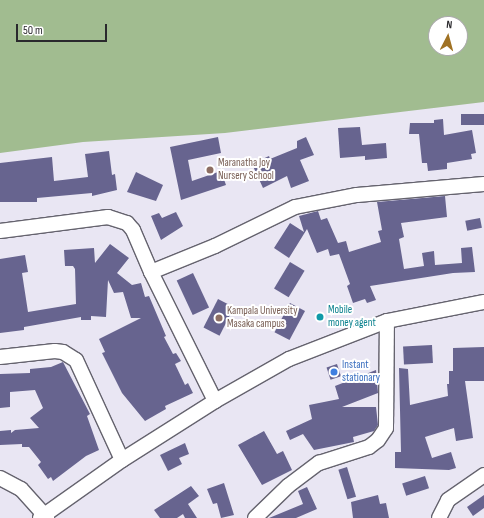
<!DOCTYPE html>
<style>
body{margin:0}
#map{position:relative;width:484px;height:518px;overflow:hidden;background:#e9e6f3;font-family:"Sofia Sans Condensed",sans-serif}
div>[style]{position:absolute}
.forest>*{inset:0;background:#a1bc90}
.building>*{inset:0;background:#67648f;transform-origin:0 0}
.roads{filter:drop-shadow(1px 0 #65636e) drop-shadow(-1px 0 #65636e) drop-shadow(0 1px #65636e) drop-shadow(0 -1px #65636e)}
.minor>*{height:14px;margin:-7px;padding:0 7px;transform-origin:7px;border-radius:7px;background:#fff}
.dots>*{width:11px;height:11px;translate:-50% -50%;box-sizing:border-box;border:2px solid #fff;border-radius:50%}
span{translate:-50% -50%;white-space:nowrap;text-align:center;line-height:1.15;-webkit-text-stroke:4px #fff;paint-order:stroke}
.education-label{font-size:11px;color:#785e54}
.left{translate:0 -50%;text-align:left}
.culture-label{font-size:11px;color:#0d838f}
.shop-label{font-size:11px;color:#366cbe}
.north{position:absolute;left:428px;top:16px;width:40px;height:40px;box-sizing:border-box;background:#fff;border:1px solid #aaa9ab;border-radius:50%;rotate:6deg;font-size:11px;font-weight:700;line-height:16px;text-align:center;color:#2a292d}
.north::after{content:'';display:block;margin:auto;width:14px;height:18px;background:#a07224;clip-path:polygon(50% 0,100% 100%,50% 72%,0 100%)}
.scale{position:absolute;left:16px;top:24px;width:91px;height:18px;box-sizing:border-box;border:2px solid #2a292d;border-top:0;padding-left:5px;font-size:12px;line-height:14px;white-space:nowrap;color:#2a292d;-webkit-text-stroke:3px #fff;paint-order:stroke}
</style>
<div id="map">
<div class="forest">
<div style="clip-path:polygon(evenodd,0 0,484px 0,484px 102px,225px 133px,83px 142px,0 153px,0 0,436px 24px,460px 24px,460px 48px,436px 48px,436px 24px)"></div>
</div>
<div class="building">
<div style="left:484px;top:114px;width:11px;height:23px;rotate:90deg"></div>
<div style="clip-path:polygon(443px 119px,444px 135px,472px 130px,476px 153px,471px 154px,472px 159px,447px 163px,447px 169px,428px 171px,427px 163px,422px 163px,419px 134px,409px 134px,410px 123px,434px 123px,434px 120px)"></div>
<div style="clip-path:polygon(360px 127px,362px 145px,386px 143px,387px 158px,365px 160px,365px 156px,340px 158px,338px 128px)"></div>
<div style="clip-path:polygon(218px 137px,221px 153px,188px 160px,192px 181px,221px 171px,226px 185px,181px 200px,170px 147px)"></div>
<div style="clip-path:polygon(306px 137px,314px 155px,300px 160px,309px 181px,291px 188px,287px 176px,263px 188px,252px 164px,269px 156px,270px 159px,297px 148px,297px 141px)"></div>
<div style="clip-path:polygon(109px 151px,112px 175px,115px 174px,117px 190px,92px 196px,92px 193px,37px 198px,37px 202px,0 202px,0 163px,52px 157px,54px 181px,88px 177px,85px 154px)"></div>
<div style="clip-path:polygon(136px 172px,163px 185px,156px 201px,127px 192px)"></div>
<div style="clip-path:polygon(445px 196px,447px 217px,401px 223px,404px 237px,399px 239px,404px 269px,424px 266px,422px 253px,434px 251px,435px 265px,462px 263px,461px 248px,472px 247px,475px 272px,453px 273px,370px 286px,376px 300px,367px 303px,365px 299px,353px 303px,347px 286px,350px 284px,339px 254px,330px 256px,328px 249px,317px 253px,307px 229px,289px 258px,274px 248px,290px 223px,304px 232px,299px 216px,318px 211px,321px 220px,327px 218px,338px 243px,346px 241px,349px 252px,381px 242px,378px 231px,382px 230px,377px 202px)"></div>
<div style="clip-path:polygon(176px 212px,183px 226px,161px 240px,151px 216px,159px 213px,162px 218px)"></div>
<div style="left:480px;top:218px;width:10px;height:15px;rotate:79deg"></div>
<div style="clip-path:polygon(110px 244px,129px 258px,117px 273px,132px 285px,141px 283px,145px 297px,149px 296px,166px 336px,164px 337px,173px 354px,176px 353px,181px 361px,175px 364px,185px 385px,188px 383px,193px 393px,165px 406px,166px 409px,145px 421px,122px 393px,102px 353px,105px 352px,99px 339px,141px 318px,131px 318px,123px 292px,114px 293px,108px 280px,106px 317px,91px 316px,91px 320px,81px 320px,81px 317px,24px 327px,24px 330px,0 333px,0 259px,25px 255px,28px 272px,22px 273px,28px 312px,76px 304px,75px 269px,73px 266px,65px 266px,64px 250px,94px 248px,95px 263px)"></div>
<div style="left:290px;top:262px;width:17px;height:31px;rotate:31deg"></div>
<div style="left:193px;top:273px;width:38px;height:18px;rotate:65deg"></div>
<div style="left:218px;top:299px;width:18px;height:32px;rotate:27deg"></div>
<div style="left:290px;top:303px;width:17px;height:33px;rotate:28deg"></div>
<div style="left:432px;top:345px;width:18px;height:29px;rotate:87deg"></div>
<div style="clip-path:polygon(484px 347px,484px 381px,465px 381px,473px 438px,456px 441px,454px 428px,425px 437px,432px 458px,451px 452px,456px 468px,449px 470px,395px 468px,395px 452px,401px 452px,399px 368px,408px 369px,410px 405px,448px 396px,447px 384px,449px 384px,449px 371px,453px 371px,453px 348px)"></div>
<div style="clip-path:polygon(63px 362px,90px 414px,87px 416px,99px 450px,86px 456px,53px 481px,51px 477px,48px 479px,38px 465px,41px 462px,29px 447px,22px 447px,22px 444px,0 445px,0 431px,11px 430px,11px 433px,15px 430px,39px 428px,30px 418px,43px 408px,35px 390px,10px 392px,10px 407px,0 408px,0 374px,30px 373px,30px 369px,51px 367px)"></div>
<div style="left:337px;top:364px;width:13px;height:11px;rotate:72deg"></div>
<div style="clip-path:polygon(376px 370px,378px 393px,342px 407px,376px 407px,378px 425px,374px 431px,353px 437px,354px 442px,314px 450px,303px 434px,290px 440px,286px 431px,312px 419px,309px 405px,339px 399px,335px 386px)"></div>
<div style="clip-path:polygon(264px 431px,277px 454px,283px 451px,292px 470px,262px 485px,238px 445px)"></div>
<div style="clip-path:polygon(185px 443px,189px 454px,179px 458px,182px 464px,168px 471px,160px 455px)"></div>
<div style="left:347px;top:467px;width:31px;height:9px;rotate:73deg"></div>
<div style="left:425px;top:476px;width:13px;height:24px;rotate:72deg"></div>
<div style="clip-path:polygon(224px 483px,234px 515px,221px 518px,217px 503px,213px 504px,207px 489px)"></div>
<div style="clip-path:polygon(191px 486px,199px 496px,188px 504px,197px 518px,185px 518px,183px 514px,177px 518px,160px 518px,154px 510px)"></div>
<div style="clip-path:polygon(307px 487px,317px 509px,296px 518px,269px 518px,303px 504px,298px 491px)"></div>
<div style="clip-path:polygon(378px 495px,380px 504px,386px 503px,389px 518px,353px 518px,351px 502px)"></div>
<div style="clip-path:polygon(484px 495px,484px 508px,473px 516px,467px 507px)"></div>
</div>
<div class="roads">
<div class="minor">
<div style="left:0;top:231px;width:109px;rotate:-7.4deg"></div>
<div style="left:108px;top:217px;width:20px;rotate:18deg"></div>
<div style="left:127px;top:223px;width:9px;rotate:49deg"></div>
<div style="left:133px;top:230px;width:46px;rotate:66.8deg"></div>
<div style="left:151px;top:272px;width:144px;rotate:63.6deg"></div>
<div style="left:151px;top:272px;width:69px;rotate:-22.1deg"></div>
<div style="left:215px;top:246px;width:89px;rotate:-26deg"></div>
<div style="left:295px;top:207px;width:63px;rotate:-11deg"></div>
<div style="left:357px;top:195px;width:127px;rotate:-5deg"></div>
<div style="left:0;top:357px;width:55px;rotate:-6.2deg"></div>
<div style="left:55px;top:351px;width:8px;rotate:7deg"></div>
<div style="left:63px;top:352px;width:15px;rotate:32deg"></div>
<div style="left:76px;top:360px;width:110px;rotate:65.3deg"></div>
<div style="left:0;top:478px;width:24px;rotate:28deg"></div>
<div style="left:21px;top:489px;width:39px;rotate:48deg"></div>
<div style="left:40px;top:518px;width:100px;rotate:-35.3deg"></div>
<div style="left:122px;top:460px;width:110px;rotate:-32.4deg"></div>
<div style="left:215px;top:401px;width:85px;rotate:-29.6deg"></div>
<div style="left:289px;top:359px;width:105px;rotate:-21.2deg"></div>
<div style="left:387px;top:321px;width:99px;rotate:-11.1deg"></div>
<div style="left:255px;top:518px;width:46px;rotate:-44.1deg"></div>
<div style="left:288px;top:486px;width:39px;rotate:-37deg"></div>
<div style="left:319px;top:463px;width:52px;rotate:-17.7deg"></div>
<div style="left:369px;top:447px;width:11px;rotate:-38deg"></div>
<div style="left:378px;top:440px;width:14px;rotate:-56deg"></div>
<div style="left:386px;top:428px;width:107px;rotate:-89.5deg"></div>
<div style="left:439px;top:518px;width:20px;rotate:-63deg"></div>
<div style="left:448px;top:500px;width:44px;rotate:-34.8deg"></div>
</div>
</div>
<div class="dots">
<div style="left:210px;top:170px;background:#8d6e63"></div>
<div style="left:320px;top:317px;background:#0f9aa8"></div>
<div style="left:219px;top:318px;background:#8d6e63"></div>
<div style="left:334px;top:372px;background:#3f7fe0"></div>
</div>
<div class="education-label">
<span class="left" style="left:218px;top:170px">Maranatha Joy<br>Nursery School</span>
<span class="left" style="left:227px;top:318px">Kampala University<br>Masaka campus</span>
</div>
<div class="culture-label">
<span class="left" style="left:328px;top:317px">Mobile<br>money agent</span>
</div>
<div class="shop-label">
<span class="left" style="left:342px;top:372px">Instant<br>stationary</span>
</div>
<div class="north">N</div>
<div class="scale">50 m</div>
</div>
